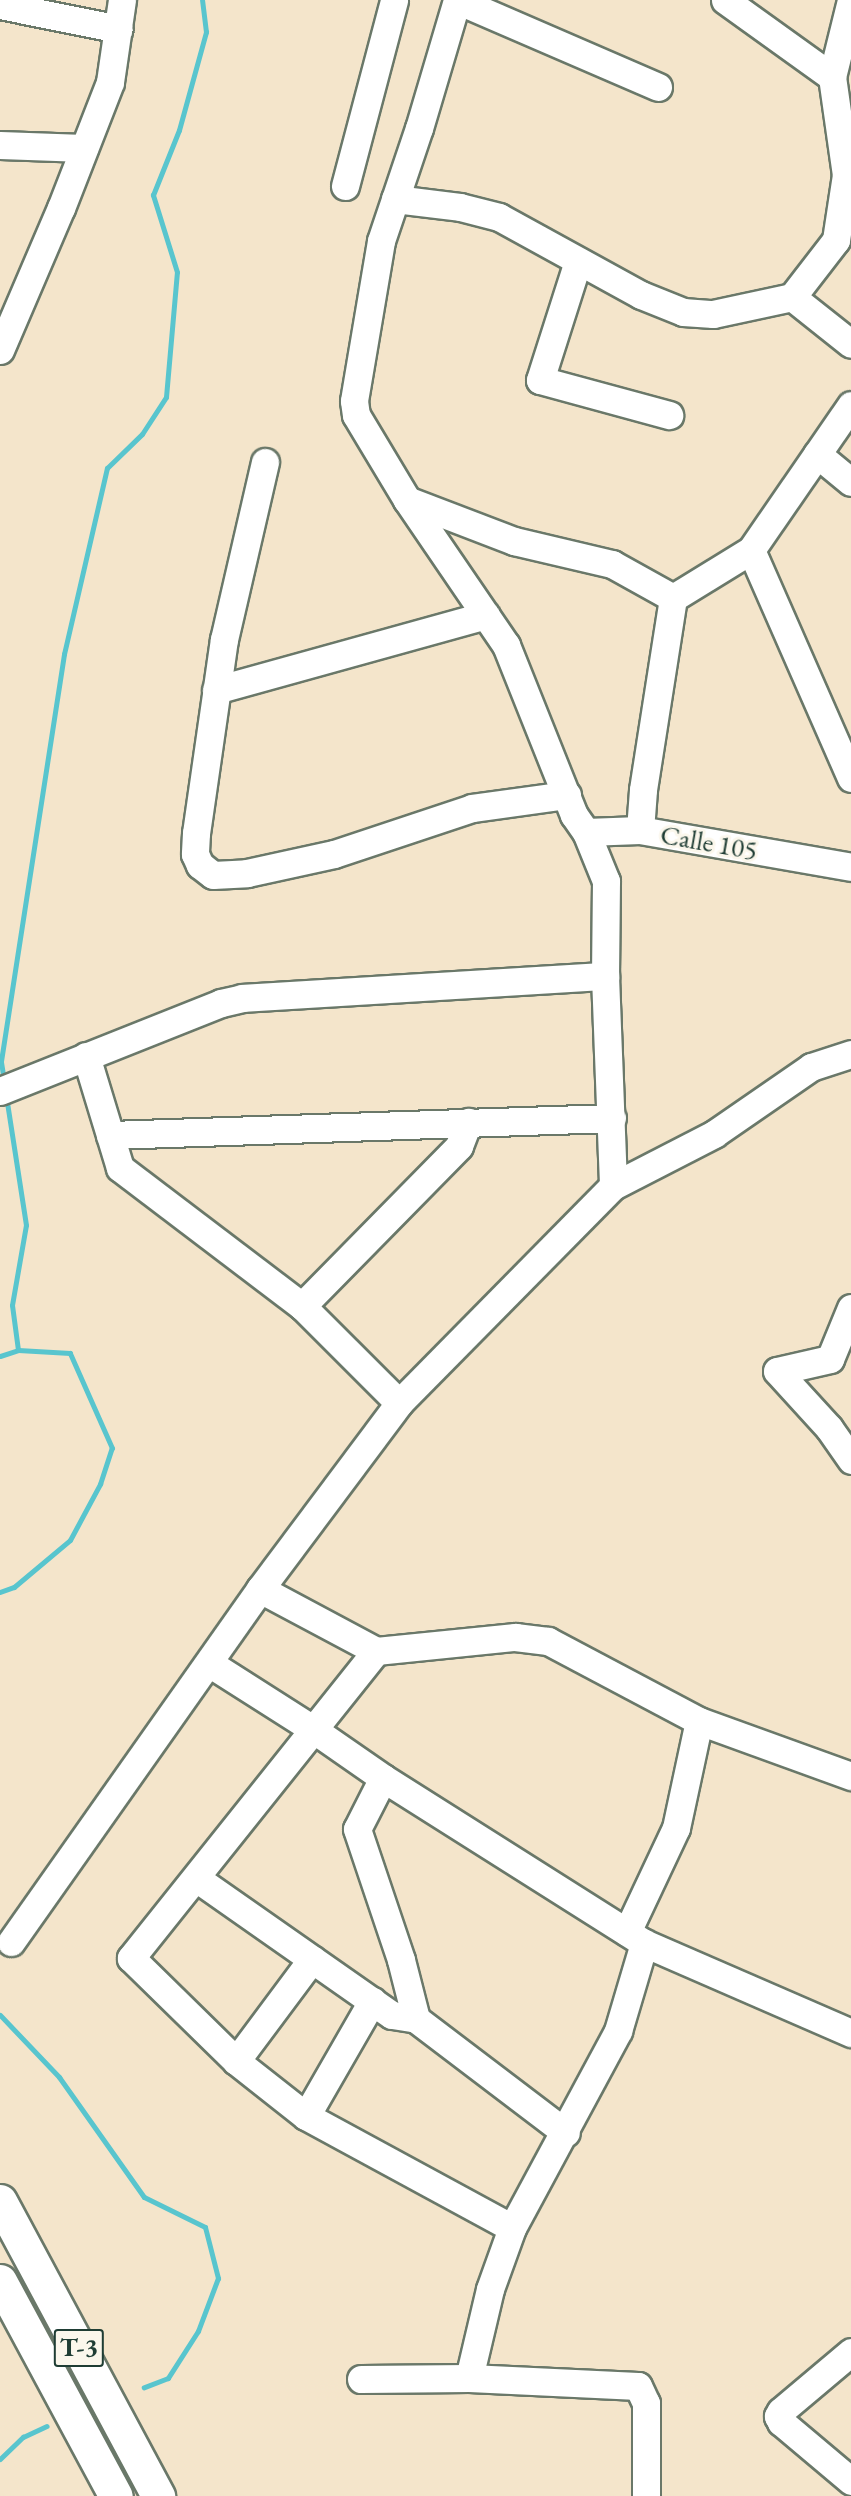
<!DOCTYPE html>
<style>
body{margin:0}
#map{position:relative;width:851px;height:2496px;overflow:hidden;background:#f4e5cb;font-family:"EB Garamond",serif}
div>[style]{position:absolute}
.stream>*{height:5px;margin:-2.5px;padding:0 2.5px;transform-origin:2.5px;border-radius:2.5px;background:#58c5ce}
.roads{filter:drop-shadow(2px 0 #6a7869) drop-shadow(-2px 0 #6a7869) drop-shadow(0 2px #6a7869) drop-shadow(0 -2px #6a7869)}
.minor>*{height:27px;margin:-13.5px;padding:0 13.5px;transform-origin:13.5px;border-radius:13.5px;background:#fff}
.major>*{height:33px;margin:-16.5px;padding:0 16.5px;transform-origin:16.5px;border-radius:16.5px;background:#fff}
span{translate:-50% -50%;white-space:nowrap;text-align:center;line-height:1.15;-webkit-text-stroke:6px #fbf7ec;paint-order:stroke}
.shield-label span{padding:2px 4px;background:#fbf7ec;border:2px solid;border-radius:4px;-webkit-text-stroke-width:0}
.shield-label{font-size:26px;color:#1f3d34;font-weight:700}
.street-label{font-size:27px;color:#1f3d34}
</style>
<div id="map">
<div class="stream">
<div style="left:4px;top:1081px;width:20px;rotate:-99deg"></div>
<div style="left:1px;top:1061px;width:412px;rotate:-81.2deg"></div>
<div style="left:64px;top:654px;width:191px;rotate:-77deg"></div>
<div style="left:107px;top:468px;width:49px;rotate:-44.2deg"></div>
<div style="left:142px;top:434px;width:44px;rotate:-57deg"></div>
<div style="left:166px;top:397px;width:125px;rotate:-85deg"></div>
<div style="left:177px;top:272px;width:81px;rotate:-107.3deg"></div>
<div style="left:153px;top:195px;width:70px;rotate:-68.2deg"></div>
<div style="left:179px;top:130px;width:102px;rotate:-74.6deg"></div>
<div style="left:206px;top:32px;width:32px;rotate:-97deg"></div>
<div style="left:0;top:1356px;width:19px;rotate:-18deg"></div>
<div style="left:0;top:1592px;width:15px;rotate:-20deg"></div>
<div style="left:14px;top:1587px;width:73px;rotate:-40deg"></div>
<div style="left:70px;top:1540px;width:64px;rotate:-61.8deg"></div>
<div style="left:100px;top:1484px;width:38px;rotate:-72deg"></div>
<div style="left:112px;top:1448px;width:104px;rotate:-113.9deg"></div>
<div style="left:70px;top:1353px;width:52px;rotate:-176.7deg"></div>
<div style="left:18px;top:1350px;width:45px;rotate:-97.6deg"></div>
<div style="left:12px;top:1305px;width:81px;rotate:-80.1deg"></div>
<div style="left:26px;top:1225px;width:131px;rotate:-98.8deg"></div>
<div style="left:0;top:2015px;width:86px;rotate:46.4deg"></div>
<div style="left:59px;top:2077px;width:147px;rotate:54.7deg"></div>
<div style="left:144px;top:2197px;width:68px;rotate:26.2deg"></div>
<div style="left:205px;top:2227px;width:53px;rotate:75.7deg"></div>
<div style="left:218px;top:2278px;width:57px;rotate:110.7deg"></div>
<div style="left:198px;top:2331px;width:56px;rotate:122.6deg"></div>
<div style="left:168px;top:2378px;width:26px;rotate:159deg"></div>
<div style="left:0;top:2459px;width:32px;rotate:-44deg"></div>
<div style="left:23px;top:2437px;width:26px;rotate:-25deg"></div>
</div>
<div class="roads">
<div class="minor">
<div style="left:457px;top:0;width:134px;rotate:106.5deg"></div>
<div style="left:419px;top:128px;width:119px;rotate:108.6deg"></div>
<div style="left:381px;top:241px;width:162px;rotate:99.6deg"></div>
<div style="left:354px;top:401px;width:14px;rotate:82deg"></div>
<div style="left:356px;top:415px;width:99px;rotate:59deg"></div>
<div style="left:407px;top:500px;width:176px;rotate:55.7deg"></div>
<div style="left:506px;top:645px;width:183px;rotate:68.2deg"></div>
<div style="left:574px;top:815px;width:21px;rotate:55deg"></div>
<div style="left:586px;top:832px;width:54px;rotate:-2.1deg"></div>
<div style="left:640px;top:830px;width:214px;rotate:9.9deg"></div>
<div style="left:457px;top:0;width:219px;rotate:23.4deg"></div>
<div style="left:725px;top:0;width:132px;rotate:35.7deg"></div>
<div style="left:0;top:5px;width:121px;rotate:11.4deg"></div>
<div style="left:0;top:145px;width:84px;rotate:2deg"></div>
<div style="left:345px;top:186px;width:192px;rotate:-75.2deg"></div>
<div style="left:395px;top:199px;width:65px;rotate:7deg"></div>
<div style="left:460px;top:207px;width:40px;rotate:14.4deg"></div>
<div style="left:499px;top:217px;width:162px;rotate:28.8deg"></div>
<div style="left:641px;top:295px;width:45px;rotate:22deg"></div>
<div style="left:683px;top:312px;width:30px;rotate:4deg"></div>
<div style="left:713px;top:314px;width:81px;rotate:-12.1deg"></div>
<div style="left:792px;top:297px;width:72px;rotate:-52.3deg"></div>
<div style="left:836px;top:240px;width:66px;rotate:-81.3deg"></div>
<div style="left:846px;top:175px;width:99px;rotate:-98.1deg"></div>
<div style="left:832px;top:77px;width:79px;rotate:-76.1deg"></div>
<div style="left:578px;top:261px;width:125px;rotate:107.7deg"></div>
<div style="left:540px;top:380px;width:134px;rotate:15.2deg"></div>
<div style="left:792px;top:297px;width:75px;rotate:38.5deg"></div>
<div style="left:0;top:350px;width:155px;rotate:-66.8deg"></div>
<div style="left:61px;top:208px;width:135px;rotate:-68.7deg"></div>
<div style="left:110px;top:82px;width:83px;rotate:-81.7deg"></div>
<div style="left:817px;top:454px;width:44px;rotate:39.5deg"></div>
<div style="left:265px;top:462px;width:182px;rotate:103deg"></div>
<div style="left:224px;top:639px;width:196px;rotate:98.2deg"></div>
<div style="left:196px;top:833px;width:21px;rotate:93deg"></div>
<div style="left:195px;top:854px;width:12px;rotate:66deg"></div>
<div style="left:200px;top:865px;width:16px;rotate:38deg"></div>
<div style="left:213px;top:875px;width:34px;rotate:-3deg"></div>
<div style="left:247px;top:873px;width:89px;rotate:-12.3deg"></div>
<div style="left:334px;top:854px;width:145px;rotate:-18.4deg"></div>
<div style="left:472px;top:808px;width:96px;rotate:-7.8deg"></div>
<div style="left:407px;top:500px;width:115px;rotate:21deg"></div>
<div style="left:514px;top:541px;width:101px;rotate:13.2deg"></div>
<div style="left:612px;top:564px;width:70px;rotate:29.1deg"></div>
<div style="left:673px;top:598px;width:194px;rotate:98.9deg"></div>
<div style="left:643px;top:790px;width:40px;rotate:94.3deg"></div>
<div style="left:751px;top:550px;width:249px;rotate:66.3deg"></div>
<div style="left:673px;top:598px;width:92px;rotate:-31.6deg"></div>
<div style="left:751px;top:550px;width:176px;rotate:-55.4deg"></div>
<div style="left:216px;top:690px;width:280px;rotate:-15.5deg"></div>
<div style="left:586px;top:832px;width:53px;rotate:67.8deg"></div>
<div style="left:606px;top:881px;width:95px;rotate:90.6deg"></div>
<div style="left:605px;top:976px;width:210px;rotate:87.8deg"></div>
<div style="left:86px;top:1056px;width:117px;rotate:73.1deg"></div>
<div style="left:120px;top:1168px;width:228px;rotate:37.2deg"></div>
<div style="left:302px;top:1306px;width:137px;rotate:45deg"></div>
<div style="left:0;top:1091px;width:238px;rotate:-21.7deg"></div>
<div style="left:221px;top:1003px;width:22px;rotate:-13deg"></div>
<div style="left:242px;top:998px;width:364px;rotate:-3.5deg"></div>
<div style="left:110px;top:1135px;width:502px;rotate:-1.94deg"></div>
<div style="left:302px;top:1306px;width:224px;rotate:-45.5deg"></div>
<div style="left:459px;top:1146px;width:26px;rotate:-69deg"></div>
<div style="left:851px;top:1308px;width:55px;rotate:112.4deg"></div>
<div style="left:830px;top:1359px;width:54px;rotate:167.2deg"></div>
<div style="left:777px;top:1371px;width:77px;rotate:47.6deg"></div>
<div style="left:829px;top:1428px;width:39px;rotate:55deg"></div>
<div style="left:260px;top:1589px;width:132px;rotate:28.1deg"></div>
<div style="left:376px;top:1651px;width:140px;rotate:-5.8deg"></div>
<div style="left:515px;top:1637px;width:33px;rotate:7deg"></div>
<div style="left:548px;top:1641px;width:171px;rotate:27.9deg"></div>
<div style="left:699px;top:1721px;width:162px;rotate:19.9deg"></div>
<div style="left:376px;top:1651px;width:393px;rotate:128.6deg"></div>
<div style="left:131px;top:1958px;width:147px;rotate:44.4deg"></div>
<div style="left:236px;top:2061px;width:89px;rotate:38.2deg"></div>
<div style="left:306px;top:2116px;width:234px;rotate:28.5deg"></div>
<div style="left:209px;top:1663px;width:125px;rotate:32.5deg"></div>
<div style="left:314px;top:1730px;width:84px;rotate:34.8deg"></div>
<div style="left:383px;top:1778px;width:309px;rotate:32.3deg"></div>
<div style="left:644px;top:1943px;width:226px;rotate:23.5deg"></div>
<div style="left:383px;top:1778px;width:57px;rotate:117deg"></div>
<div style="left:357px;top:1829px;width:138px;rotate:71.4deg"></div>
<div style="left:401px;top:1960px;width:61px;rotate:75.7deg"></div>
<div style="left:416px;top:2019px;width:188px;rotate:37.2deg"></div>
<div style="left:196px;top:1878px;width:239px;rotate:35deg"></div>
<div style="left:392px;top:2015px;width:24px;rotate:9deg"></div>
<div style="left:627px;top:1932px;width:115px;rotate:-64.8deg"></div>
<div style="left:676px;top:1828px;width:109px;rotate:-77.9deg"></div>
<div style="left:11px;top:1942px;width:432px;rotate:-54.8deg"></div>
<div style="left:260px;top:1589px;width:232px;rotate:-53.2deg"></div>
<div style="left:399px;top:1403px;width:305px;rotate:-45.4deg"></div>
<div style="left:613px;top:1186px;width:114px;rotate:-27.2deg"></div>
<div style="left:714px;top:1134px;width:118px;rotate:-34.6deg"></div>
<div style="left:811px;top:1067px;width:42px;rotate:-18deg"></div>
<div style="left:236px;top:2061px;width:127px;rotate:-53.3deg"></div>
<div style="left:306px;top:2116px;width:133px;rotate:-60.1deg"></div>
<div style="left:851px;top:2352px;width:92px;rotate:139.9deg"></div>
<div style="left:781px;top:2411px;width:6px;rotate:121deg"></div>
<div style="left:778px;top:2416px;width:7px;rotate:63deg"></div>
<div style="left:781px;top:2422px;width:92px;rotate:40.1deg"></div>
<div style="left:469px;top:2378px;width:91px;rotate:-76.7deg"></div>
<div style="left:490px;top:2289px;width:65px;rotate:-70.2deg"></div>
<div style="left:512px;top:2228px;width:224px;rotate:-61.7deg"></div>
<div style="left:618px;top:2031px;width:92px;rotate:-73.5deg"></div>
<div style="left:361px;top:2379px;width:108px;rotate:-0.5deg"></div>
<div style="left:469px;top:2378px;width:169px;rotate:2.7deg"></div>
<div style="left:638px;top:2386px;width:19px;rotate:65deg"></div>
<div style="left:646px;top:2403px;width:93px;rotate:90deg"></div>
</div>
<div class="major">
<div style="left:0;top:2201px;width:335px;rotate:61.8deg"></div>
<div style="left:0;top:2281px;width:244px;rotate:61.7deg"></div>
</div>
</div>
<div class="shield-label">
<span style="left:79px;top:2348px">T-3</span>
</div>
<div class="street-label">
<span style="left:709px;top:842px;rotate:10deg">Calle 105</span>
</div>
</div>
